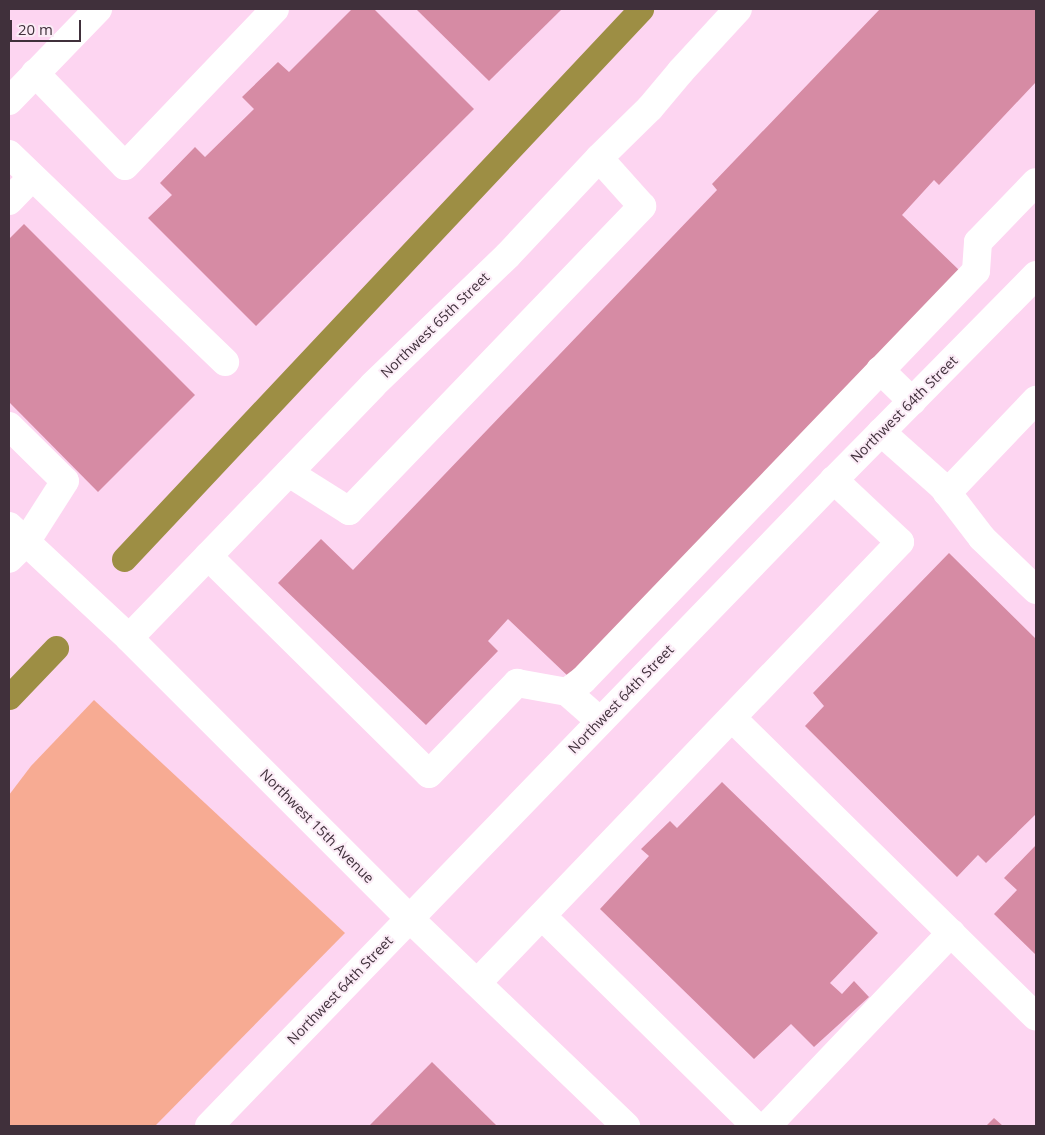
<!DOCTYPE html>
<style>
body{margin:0}
#map{position:relative;width:1045px;height:1135px;overflow:hidden;background:#fdd5f1;font-family:"Open Sans",sans-serif}
div>[style]{position:absolute}
.green>*{inset:0;background:#f7ab93}
.canal>*{height:25px;margin:-12.5px;padding:0 12.5px;transform-origin:12.5px;border-radius:12.5px;background:#9d8e44}
.building>*{inset:0;background:#d68ba4}
.minor>*{height:28px;margin:-14px;padding:0 14px;transform-origin:14px;border-radius:14px;background:#fff}
span{translate:-50% -50%;white-space:nowrap;text-align:center;line-height:1.15;-webkit-text-stroke:4px #fbebf6;paint-order:stroke}
.street-label{font-size:14px;color:#40303b}
.frame{position:absolute;inset:0;border:10px solid #40303b;pointer-events:none}
.scale{position:absolute;left:10px;top:20px;width:71px;height:22px;box-sizing:border-box;border:2px solid #40303b;border-top:0;padding-left:6px;font-size:15px;line-height:18px;white-space:nowrap;color:#40303b;-webkit-text-stroke:4px #fbebf6;paint-order:stroke}
</style>
<div id="map">
<div class="green">
<div style="clip-path:polygon(94px 700px,345px 933px,155px 1126px,9px 1126px,9px 795px,31px 766px)"></div>
</div>
<div class="canal">
<div style="left:124px;top:559px;width:755px;rotate:-46.77deg"></div>
<div style="left:9px;top:697px;width:68px;rotate:-46.2deg"></div>
</div>
<div class="building">
<div style="clip-path:polygon(352px 9px,374px 9px,474px 109px,256px 326px,148px 218px,172px 195px,160px 183px,195px 147px,205px 157px,254px 109px,242px 97px,278px 62px,289px 72px)"></div>
<div style="clip-path:polygon(416px 9px,562px 9px,489px 81px)"></div>
<div style="clip-path:polygon(880px 9px,1036px 9px,1036px 82px,939px 185px,934px 180px,902px 215px,960px 271px,570px 678px,508px 619px,488px 641px,498px 651px,426px 725px,278px 583px,321px 539px,353px 570px,717px 190px,712px 184px)"></div>
<div style="clip-path:polygon(24px 224px,195px 395px,98px 492px,9px 402px,9px 239px)"></div>
<div style="clip-path:polygon(949px 553px,1036px 639px,1036px 814px,986px 863px,978px 855px,957px 877px,805px 726px,824px 706px,813px 693px)"></div>
<div style="clip-path:polygon(722px 782px,878px 933px,830px 983px,842px 994px,854px 981px,869px 997px,814px 1047px,791px 1024px,754px 1059px,600px 909px,649px 856px,641px 849px,670px 821px,677px 828px)"></div>
<div style="clip-path:polygon(1036px 845px,1036px 955px,994px 914px,1017px 890px,1004px 878px)"></div>
<div style="clip-path:polygon(432px 1062px,497px 1126px,369px 1126px)"></div>
<div style="clip-path:polygon(994px 1118px,1003px 1126px,986px 1126px)"></div>
</div>
<div class="minor">
<div style="left:35px;top:73px;width:129px;rotate:45.9deg"></div>
<div style="left:125px;top:166px;width:217px;rotate:-46.3deg"></div>
<div style="left:9px;top:101px;width:128px;rotate:-45.9deg"></div>
<div style="left:9px;top:154px;width:300px;rotate:43.9deg"></div>
<div style="left:9px;top:201px;width:33px;rotate:-46deg"></div>
<div style="left:880px;top:370px;width:45px;rotate:44.1deg"></div>
<div style="left:9px;top:426px;width:78px;rotate:44.5deg"></div>
<div style="left:65px;top:481px;width:72px;rotate:122.6deg"></div>
<div style="left:26px;top:542px;width:24px;rotate:135deg"></div>
<div style="left:881px;top:432px;width:83px;rotate:41.6deg"></div>
<div style="left:943px;top:487px;width:64px;rotate:52.6deg"></div>
<div style="left:982px;top:538px;width:75px;rotate:43.9deg"></div>
<div style="left:289px;top:473px;width:71px;rotate:32.3deg"></div>
<div style="left:349px;top:511px;width:423px;rotate:-46.1deg"></div>
<div style="left:642px;top:206px;width:64px;rotate:-131.9deg"></div>
<div style="left:947px;top:493px;width:129px;rotate:-46.3deg"></div>
<div style="left:9px;top:526px;width:164px;rotate:43deg"></div>
<div style="left:129px;top:638px;width:396px;rotate:45deg"></div>
<div style="left:409px;top:918px;width:301px;rotate:43.8deg"></div>
<div style="left:208px;top:556px;width:310px;rotate:44.6deg"></div>
<div style="left:429px;top:774px;width:127px;rotate:-46deg"></div>
<div style="left:517px;top:683px;width:51px;rotate:10.2deg"></div>
<div style="left:567px;top:692px;width:20px;rotate:-37deg"></div>
<div style="left:583px;top:680px;width:567px;rotate:-46.14deg"></div>
<div style="left:976px;top:271px;width:29px;rotate:-86deg"></div>
<div style="left:978px;top:242px;width:83px;rotate:-46deg"></div>
<div style="left:129px;top:638px;width:351px;rotate:-46deg"></div>
<div style="left:373px;top:385px;width:187px;rotate:-43.9deg"></div>
<div style="left:508px;top:255px;width:133px;rotate:-46.8deg"></div>
<div style="left:599px;top:158px;width:71px;rotate:-44.4deg"></div>
<div style="left:650px;top:108px;width:48px;rotate:-50deg"></div>
<div style="left:681px;top:71px;width:84px;rotate:-47.4deg"></div>
<div style="left:567px;top:692px;width:44px;rotate:41.3deg"></div>
<div style="left:732px;top:718px;width:426px;rotate:44.5deg"></div>
<div style="left:542px;top:916px;width:300px;rotate:44.5deg"></div>
<div style="left:477px;top:983px;width:611px;rotate:-46.19deg"></div>
<div style="left:900px;top:542px;width:91px;rotate:-136.8deg"></div>
<div style="left:209px;top:1126px;width:899px;rotate:-45.95deg"></div>
<div style="left:834px;top:480px;width:288px;rotate:-45.4deg"></div>
<div style="left:767px;top:1126px;width:267px;rotate:-46.4deg"></div>
</div>
<div class="street-label">
<span style="left:435px;top:325px;rotate:-44deg">Northwest 65th Street</span>
<span style="left:904px;top:409px;rotate:-45deg">Northwest 64th Street</span>
<span style="left:621px;top:699px;rotate:-46deg">Northwest 64th Street</span>
<span style="left:317px;top:826px;rotate:45deg">Northwest 15th Avenue</span>
<span style="left:340px;top:990px;rotate:-46deg">Northwest 64th Street</span>
</div>
<div class="frame"></div>
<div class="scale">20 m</div>
</div>
